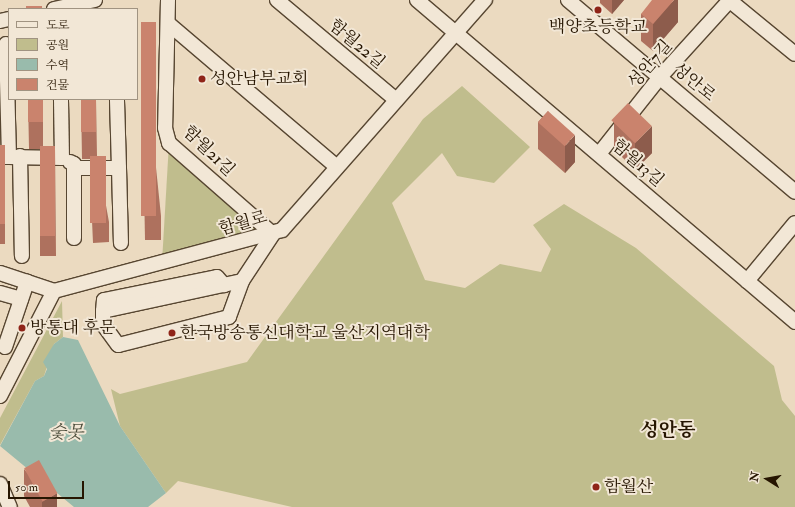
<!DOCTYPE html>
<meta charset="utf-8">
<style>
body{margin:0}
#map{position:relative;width:795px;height:507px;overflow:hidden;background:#ebdac0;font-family:"IM FELL Double Pica","Noto Serif KR",serif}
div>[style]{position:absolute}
.green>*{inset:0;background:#c0bd8d}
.water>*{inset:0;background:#99bbac}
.roads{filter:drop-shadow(1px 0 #574631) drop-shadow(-1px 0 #574631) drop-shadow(0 1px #574631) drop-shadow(0 -1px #574631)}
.minor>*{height:14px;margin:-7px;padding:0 7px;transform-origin:7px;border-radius:7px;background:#f2e7d6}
.wall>*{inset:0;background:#ae715e;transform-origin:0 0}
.shaded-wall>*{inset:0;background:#8d5c4c}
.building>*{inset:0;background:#ca836d;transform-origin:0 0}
.dots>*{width:11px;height:11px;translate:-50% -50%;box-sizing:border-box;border:2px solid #f2e7d6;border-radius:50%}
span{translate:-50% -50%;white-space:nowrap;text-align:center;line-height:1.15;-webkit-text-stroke:4px #f2e7d6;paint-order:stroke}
.poi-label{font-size:17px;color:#261501}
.left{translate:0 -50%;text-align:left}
.street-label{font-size:17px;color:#261501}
.water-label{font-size:18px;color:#4e4f3d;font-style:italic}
.quarter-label{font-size:19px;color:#261501;font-weight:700}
.legend{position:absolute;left:8px;top:8px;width:130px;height:92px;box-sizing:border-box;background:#f2e7d6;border:1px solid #a09381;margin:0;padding:5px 7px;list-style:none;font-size:12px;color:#261501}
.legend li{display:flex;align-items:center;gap:8px;height:20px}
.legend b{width:20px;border:1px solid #a09381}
.north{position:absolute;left:747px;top:459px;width:40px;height:40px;-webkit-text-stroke:3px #f2e7d6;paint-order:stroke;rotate:281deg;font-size:11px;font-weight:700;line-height:16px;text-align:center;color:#261501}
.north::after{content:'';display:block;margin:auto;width:14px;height:18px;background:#261501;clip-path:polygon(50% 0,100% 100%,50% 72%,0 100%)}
.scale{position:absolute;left:8px;top:481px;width:76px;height:18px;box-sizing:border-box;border:2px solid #261501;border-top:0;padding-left:5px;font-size:12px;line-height:14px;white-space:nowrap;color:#261501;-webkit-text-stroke:3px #f2e7d6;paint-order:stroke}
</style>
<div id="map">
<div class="green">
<div style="clip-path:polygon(462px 86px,530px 147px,494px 183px,457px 176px,442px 153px,392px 203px,425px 280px,465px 288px,500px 264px,541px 272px,551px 249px,533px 225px,564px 204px,636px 248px,774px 366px,782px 400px,795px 416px,795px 507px,292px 507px,178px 481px,166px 493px,120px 426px,111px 389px,120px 394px,247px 362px,423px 119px)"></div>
<div style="clip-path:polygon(169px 143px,273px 234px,162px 262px)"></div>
<div style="clip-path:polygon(62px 301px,63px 337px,54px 344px,44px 376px,35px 381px,0 445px,0 418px)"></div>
</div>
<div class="water">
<div style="clip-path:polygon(63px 337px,78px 340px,120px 426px,166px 493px,148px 507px,74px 507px,0 446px,35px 381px,44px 376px,47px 369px,43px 362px,54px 344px)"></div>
</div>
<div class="roads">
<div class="minor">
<div style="left:168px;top:0;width:128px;rotate:91.3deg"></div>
<div style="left:165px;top:128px;width:16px;rotate:75deg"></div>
<div style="left:169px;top:143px;width:138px;rotate:41.2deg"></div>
<div style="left:273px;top:234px;width:56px;rotate:123.4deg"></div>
<div style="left:242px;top:281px;width:38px;rotate:110deg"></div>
<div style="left:229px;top:317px;width:114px;rotate:165.8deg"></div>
<div style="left:118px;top:345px;width:26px;rotate:-126deg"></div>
<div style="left:103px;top:324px;width:13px;rotate:-90deg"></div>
<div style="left:103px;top:311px;width:142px;rotate:-12.2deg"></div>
<div style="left:277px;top:0;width:155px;rotate:40deg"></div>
<div style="left:417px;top:0;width:497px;rotate:40.4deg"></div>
<div style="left:568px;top:0;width:297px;rotate:40.2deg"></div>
<div style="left:729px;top:0;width:85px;rotate:39.3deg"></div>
<div style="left:54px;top:9px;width:42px;rotate:-12.4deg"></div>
<div style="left:0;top:21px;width:9px;rotate:-13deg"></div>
<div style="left:170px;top:25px;width:219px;rotate:40.4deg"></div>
<div style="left:599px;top:154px;width:98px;rotate:-51.6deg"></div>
<div style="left:660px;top:77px;width:104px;rotate:-47.7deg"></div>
<div style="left:20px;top:156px;width:100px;rotate:88.9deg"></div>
<div style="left:0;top:157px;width:9px"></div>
<div style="left:9px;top:157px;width:113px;rotate:-91.5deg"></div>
<div style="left:9px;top:157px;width:53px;rotate:1.1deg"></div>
<div style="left:62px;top:158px;width:59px;rotate:-91deg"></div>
<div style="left:70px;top:162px;width:4px;rotate:27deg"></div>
<div style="left:74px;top:164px;width:74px;rotate:90deg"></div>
<div style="left:74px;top:168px;width:45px"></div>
<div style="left:119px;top:168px;width:69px;rotate:-91.7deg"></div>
<div style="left:119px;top:168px;width:75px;rotate:88.5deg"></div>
<div style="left:0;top:273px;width:57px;rotate:18.4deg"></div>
<div style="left:747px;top:281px;width:75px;rotate:-50.4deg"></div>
<div style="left:0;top:293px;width:22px;rotate:16deg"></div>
<div style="left:103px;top:311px;width:11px;rotate:-85deg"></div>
<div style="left:104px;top:300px;width:115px;rotate:-11.5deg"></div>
<div style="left:217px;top:277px;width:11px;rotate:49deg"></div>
<div style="left:5px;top:347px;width:69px;rotate:-71.3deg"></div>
<div style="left:0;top:396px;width:118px;rotate:-62.8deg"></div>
<div style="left:54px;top:291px;width:236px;rotate:-15deg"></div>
<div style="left:282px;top:230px;width:307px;rotate:-48.6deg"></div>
<div style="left:0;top:484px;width:25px;rotate:67deg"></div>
</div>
</div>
<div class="wall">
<div style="clip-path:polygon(600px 0,624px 0,612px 14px,600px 3px)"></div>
<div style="clip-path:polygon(678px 0,678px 22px,653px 51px,641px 41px,641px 14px)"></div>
<div style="clip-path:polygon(141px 22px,161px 216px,161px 240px,145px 240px)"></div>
<div style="clip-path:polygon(28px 99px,43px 99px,43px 146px,55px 146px,56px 256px,40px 256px,40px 149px,29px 149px)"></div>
<div style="clip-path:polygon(81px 99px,96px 99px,97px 156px,109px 222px,109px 242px,93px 243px,90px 176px,90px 159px,82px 159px)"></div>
<div style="clip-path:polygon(548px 111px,575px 162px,565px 173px,538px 149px,538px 122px)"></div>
<div style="clip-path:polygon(614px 122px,652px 153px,635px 170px,614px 149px)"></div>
<div style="left:0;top:145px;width:5px;height:99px"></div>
<div style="clip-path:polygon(24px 469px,57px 507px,30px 507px,24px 496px)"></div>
</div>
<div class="shaded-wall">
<div style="clip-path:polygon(612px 0,624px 0,612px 14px)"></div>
<div style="clip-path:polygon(674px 0,678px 0,678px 22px,653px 51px,653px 24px)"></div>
<div style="clip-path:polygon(652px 126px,652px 153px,635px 170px,635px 143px)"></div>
<div style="clip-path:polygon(575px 135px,575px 162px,565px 173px,565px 146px)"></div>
<div style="clip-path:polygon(57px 493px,57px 507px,42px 507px,42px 502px)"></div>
</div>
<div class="building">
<div style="clip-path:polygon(652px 0,674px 0,653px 24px,641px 14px)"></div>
<div style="left:26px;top:6px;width:16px;height:3px"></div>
<div style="left:141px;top:22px;width:15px;height:194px"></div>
<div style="left:28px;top:99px;width:15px;height:23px"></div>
<div style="left:81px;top:99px;width:15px;height:33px"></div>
<div style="left:628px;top:103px;width:33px;height:24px;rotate:44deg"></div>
<div style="left:548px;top:111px;width:36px;height:15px;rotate:42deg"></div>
<div style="left:0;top:145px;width:5px;height:79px"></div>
<div style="left:40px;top:146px;width:15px;height:90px"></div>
<div style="left:90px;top:156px;width:16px;height:67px"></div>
<div style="left:39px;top:460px;width:38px;height:17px;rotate:61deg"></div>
</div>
<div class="dots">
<div style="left:598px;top:10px;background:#8f2418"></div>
<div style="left:202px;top:79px;background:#8f2418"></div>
<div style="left:22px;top:328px;background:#8f2418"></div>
<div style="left:172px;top:333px;background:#8f2418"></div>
<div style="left:596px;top:487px;background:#8f2418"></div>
</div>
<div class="poi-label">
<span style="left:598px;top:27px">백양초등학교</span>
<span class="left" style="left:210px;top:79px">성안남부교회</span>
<span class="left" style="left:30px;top:328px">방통대 후문</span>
<span class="left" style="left:180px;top:333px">한국방송통신대학교 울산지역대학</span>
<span class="left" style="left:604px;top:487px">함월산</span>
</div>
<div class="street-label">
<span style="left:357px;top:44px;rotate:40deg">함월22길</span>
<span style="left:650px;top:64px;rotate:-49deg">성안7길</span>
<span style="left:694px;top:82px;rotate:40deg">성안로</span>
<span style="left:209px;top:151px;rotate:44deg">함월21길</span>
<span style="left:638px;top:163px;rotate:41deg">함월13길</span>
<span style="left:243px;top:223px;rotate:-16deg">함월로</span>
</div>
<div class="water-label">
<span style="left:66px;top:433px">숯못</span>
</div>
<div class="quarter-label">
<span style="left:668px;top:431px">성안동</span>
</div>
<ul class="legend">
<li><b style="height:5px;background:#f2e7d6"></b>도로</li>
<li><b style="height:11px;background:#c0bd8d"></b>공원</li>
<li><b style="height:11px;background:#99bbac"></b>수역</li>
<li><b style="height:11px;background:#ca836d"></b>건물</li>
</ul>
<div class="north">N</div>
<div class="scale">50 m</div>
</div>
